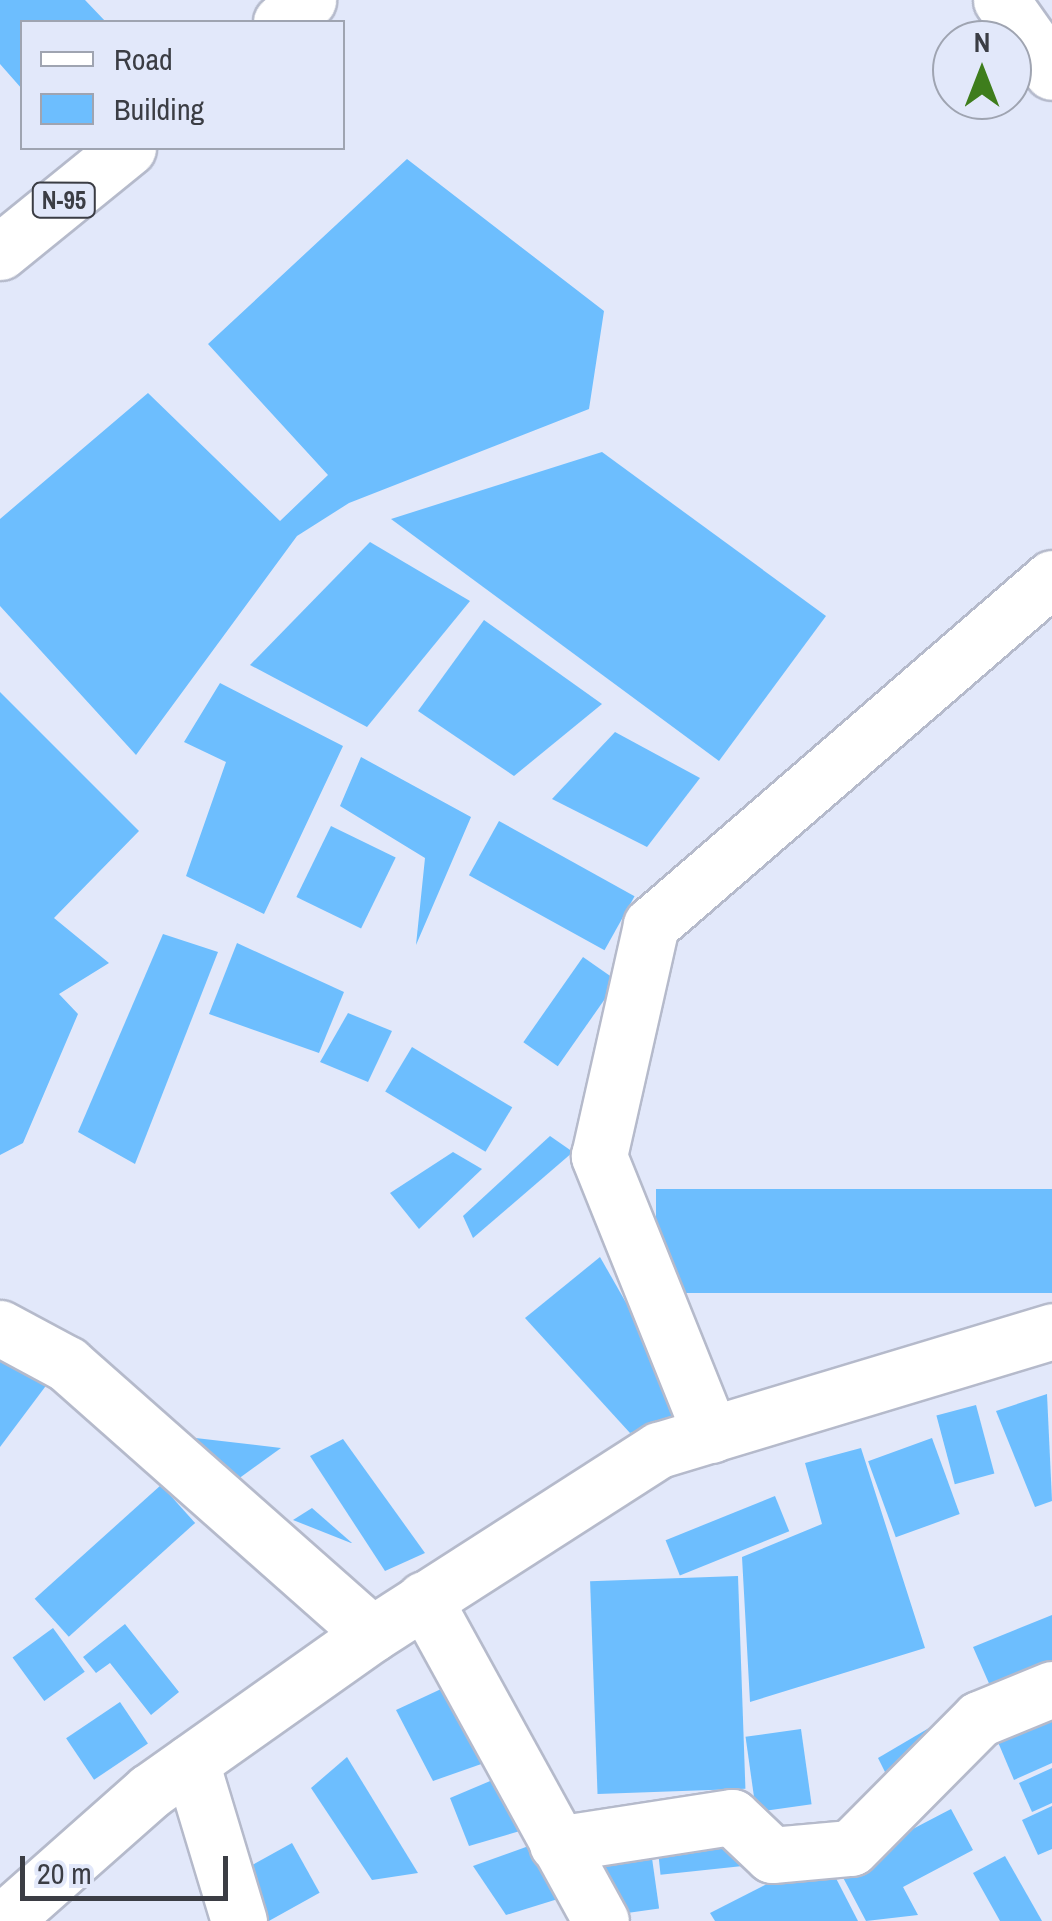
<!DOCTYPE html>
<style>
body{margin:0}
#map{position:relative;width:1052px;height:1921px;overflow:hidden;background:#e2e8fa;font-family:"Archivo Narrow",sans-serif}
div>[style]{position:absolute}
.building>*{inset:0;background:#6dbefe;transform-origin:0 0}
.roads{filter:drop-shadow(2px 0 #b5bacb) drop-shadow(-2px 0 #b5bacb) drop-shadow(0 2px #b5bacb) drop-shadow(0 -2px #b5bacb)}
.street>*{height:55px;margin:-27.5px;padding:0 27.5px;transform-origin:27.5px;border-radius:27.5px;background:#fff}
.secondary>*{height:55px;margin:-27.5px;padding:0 27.5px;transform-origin:27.5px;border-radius:27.5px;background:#fff}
.highway>*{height:55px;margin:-27.5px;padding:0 27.5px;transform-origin:27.5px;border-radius:27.5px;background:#fff}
span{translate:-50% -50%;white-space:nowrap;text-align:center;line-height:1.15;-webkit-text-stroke:10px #e2e8fa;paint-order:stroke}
.shield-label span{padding:2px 8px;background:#e2e8fa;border:2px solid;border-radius:8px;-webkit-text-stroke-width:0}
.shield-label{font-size:25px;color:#3b3d44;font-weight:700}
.legend{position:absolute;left:20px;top:20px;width:325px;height:130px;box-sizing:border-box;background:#e2e8fa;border:2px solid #9fa4b1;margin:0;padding:12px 18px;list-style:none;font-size:30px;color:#3b3d44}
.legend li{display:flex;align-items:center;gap:20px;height:50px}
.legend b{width:50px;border:2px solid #9fa4b1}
.north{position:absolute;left:932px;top:20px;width:100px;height:100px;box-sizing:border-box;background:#e2e8fa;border:2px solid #9fa4b1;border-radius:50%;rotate:0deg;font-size:28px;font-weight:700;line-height:40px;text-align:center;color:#3b3d44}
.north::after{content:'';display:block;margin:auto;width:35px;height:45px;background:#3e7d1c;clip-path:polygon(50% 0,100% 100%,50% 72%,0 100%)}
.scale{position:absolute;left:20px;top:1856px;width:208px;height:45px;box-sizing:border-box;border:5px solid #3b3d44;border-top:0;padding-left:12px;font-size:30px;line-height:35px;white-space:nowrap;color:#3b3d44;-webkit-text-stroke:8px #e2e8fa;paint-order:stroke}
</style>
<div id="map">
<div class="building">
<div style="clip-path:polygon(0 0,85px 0,106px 22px,22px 22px,22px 89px,0 64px)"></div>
<div style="clip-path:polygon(407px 159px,604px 311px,589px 409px,349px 503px,297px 536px,136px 755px,0 606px,0 519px,148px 393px,280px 521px,328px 475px,208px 344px)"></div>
<div style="clip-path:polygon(602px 452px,826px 616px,719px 761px,391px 519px)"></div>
<div style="clip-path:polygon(370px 542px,470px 601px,367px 727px,250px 665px)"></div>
<div style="clip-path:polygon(484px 620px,602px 704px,514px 776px,418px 711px)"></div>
<div style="clip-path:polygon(220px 683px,343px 746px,264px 914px,186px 876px,226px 762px,184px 742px)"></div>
<div style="clip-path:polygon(0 692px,139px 831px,54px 918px,109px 963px,59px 994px,78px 1014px,23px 1143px,0 1155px)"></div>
<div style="clip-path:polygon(615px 732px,700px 778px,647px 847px,552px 799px)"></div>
<div style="clip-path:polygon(361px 757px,471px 817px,416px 945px,425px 858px,340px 806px)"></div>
<div style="left:499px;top:821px;width:155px;height:62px;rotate:29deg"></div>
<div style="left:331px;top:826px;width:72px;height:79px;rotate:26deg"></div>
<div style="clip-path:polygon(163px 934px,218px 952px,135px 1164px,78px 1132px)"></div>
<div style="clip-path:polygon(237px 943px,344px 992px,319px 1053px,209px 1014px)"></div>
<div style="left:583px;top:957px;width:42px;height:104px;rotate:35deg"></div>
<div style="clip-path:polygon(348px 1013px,392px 1031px,368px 1082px,320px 1062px)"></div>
<div style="left:412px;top:1047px;width:117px;height:52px;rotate:31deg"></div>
<div style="clip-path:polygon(550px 1136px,573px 1152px,473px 1238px,463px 1216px)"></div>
<div style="clip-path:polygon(453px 1152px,482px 1169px,419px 1229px,390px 1193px)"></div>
<div style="left:1052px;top:1189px;width:104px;height:396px;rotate:90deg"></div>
<div style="clip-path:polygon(600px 1257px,689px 1413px,630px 1433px,525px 1318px)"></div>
<div style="clip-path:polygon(0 1349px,48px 1383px,0 1447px)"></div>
<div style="clip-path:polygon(1047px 1394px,1052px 1501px,1035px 1507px,996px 1411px)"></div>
<div style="left:976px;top:1405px;width:71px;height:41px;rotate:75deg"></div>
<div style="clip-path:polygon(161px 1434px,281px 1448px,223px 1490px)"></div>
<div style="left:932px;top:1438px;width:81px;height:68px;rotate:70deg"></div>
<div style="clip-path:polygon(343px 1439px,425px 1553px,385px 1571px,310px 1456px)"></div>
<div style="clip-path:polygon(861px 1448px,925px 1648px,750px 1702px,742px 1557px,822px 1524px,805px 1463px)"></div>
<div style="left:161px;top:1485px;width:51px;height:170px;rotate:48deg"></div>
<div style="left:775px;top:1496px;width:38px;height:118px;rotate:68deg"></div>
<div style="clip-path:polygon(312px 1508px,352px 1543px,351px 1543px,293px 1520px)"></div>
<div style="left:738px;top:1576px;width:213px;height:148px;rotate:88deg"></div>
<div style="clip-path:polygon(1052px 1615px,1052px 1674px,995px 1697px,973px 1647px)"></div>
<div style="clip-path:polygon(125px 1624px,179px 1692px,151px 1715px,110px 1663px,96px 1673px,83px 1657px)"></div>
<div style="left:53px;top:1628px;width:54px;height:50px;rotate:54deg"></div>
<div style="clip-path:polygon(454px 1683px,487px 1762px,433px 1781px,396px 1710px)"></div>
<div style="clip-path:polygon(1052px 1701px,1052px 1763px,1014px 1780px,992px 1728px)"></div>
<div style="left:120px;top:1702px;width:50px;height:65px;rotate:56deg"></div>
<div style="clip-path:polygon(929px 1728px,937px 1755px,895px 1792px,878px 1758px)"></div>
<div style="left:801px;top:1729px;width:76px;height:56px;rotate:82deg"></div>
<div style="clip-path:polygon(347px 1757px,418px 1873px,372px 1880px,311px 1788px)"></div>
<div style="clip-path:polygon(1052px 1768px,1052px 1803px,1032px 1812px,1019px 1783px)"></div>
<div style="clip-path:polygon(502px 1776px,520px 1831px,469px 1846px,450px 1798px)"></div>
<div style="clip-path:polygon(1052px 1806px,1052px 1849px,1038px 1855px,1022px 1820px)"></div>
<div style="clip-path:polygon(951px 1809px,973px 1850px,903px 1887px,918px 1915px,866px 1921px,838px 1868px)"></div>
<div style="left:741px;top:1827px;width:39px;height:85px;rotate:84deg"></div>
<div style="clip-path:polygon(548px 1839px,574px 1894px,506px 1915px,473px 1866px)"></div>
<div style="left:292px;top:1843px;width:57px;height:59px;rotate:61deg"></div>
<div style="clip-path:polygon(824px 1855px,858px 1921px,715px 1921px,710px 1913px)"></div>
<div style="clip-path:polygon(1005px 1856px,1042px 1921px,1000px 1921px,973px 1873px)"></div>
<div style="left:652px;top:1858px;width:51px;height:52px;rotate:82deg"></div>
</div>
<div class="roads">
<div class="street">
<div style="left:1001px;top:0;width:88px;rotate:54.7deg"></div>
<div style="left:0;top:1328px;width:76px;rotate:28.2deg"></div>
<div style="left:67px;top:1364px;width:407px;rotate:41.5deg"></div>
<div style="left:711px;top:1435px;width:301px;rotate:-111.9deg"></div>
<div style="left:599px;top:1156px;width:237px;rotate:-77.3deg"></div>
<div style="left:651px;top:925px;width:530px;rotate:-40.87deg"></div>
<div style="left:424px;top:1599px;width:367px;rotate:61.2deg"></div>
<div style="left:191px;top:1762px;width:166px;rotate:73.2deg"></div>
<div style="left:557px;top:1844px;width:177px;rotate:-8.8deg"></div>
<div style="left:732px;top:1817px;width:55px;rotate:43.5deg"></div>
<div style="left:772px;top:1855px;width:79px;rotate:-5.1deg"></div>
<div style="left:851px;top:1848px;width:182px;rotate:-45.2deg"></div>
<div style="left:979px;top:1719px;width:79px;rotate:-22.3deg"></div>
</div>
<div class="secondary">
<div style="left:3px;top:1921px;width:196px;rotate:-41.5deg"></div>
<div style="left:150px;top:1791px;width:272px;rotate:-35.3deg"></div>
<div style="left:372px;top:1634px;width:341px;rotate:-32.7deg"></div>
<div style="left:659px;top:1450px;width:411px;rotate:-16.8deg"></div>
</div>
<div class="highway">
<div style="left:281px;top:22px;width:35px;rotate:-39deg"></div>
<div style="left:0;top:252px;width:165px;rotate:-39.1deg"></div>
</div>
</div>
<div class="shield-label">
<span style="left:64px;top:200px">N-95</span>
</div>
<ul class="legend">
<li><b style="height:12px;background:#fff"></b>Road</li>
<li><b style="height:28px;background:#6dbefe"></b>Building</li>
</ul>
<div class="north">N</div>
<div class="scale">20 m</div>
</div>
